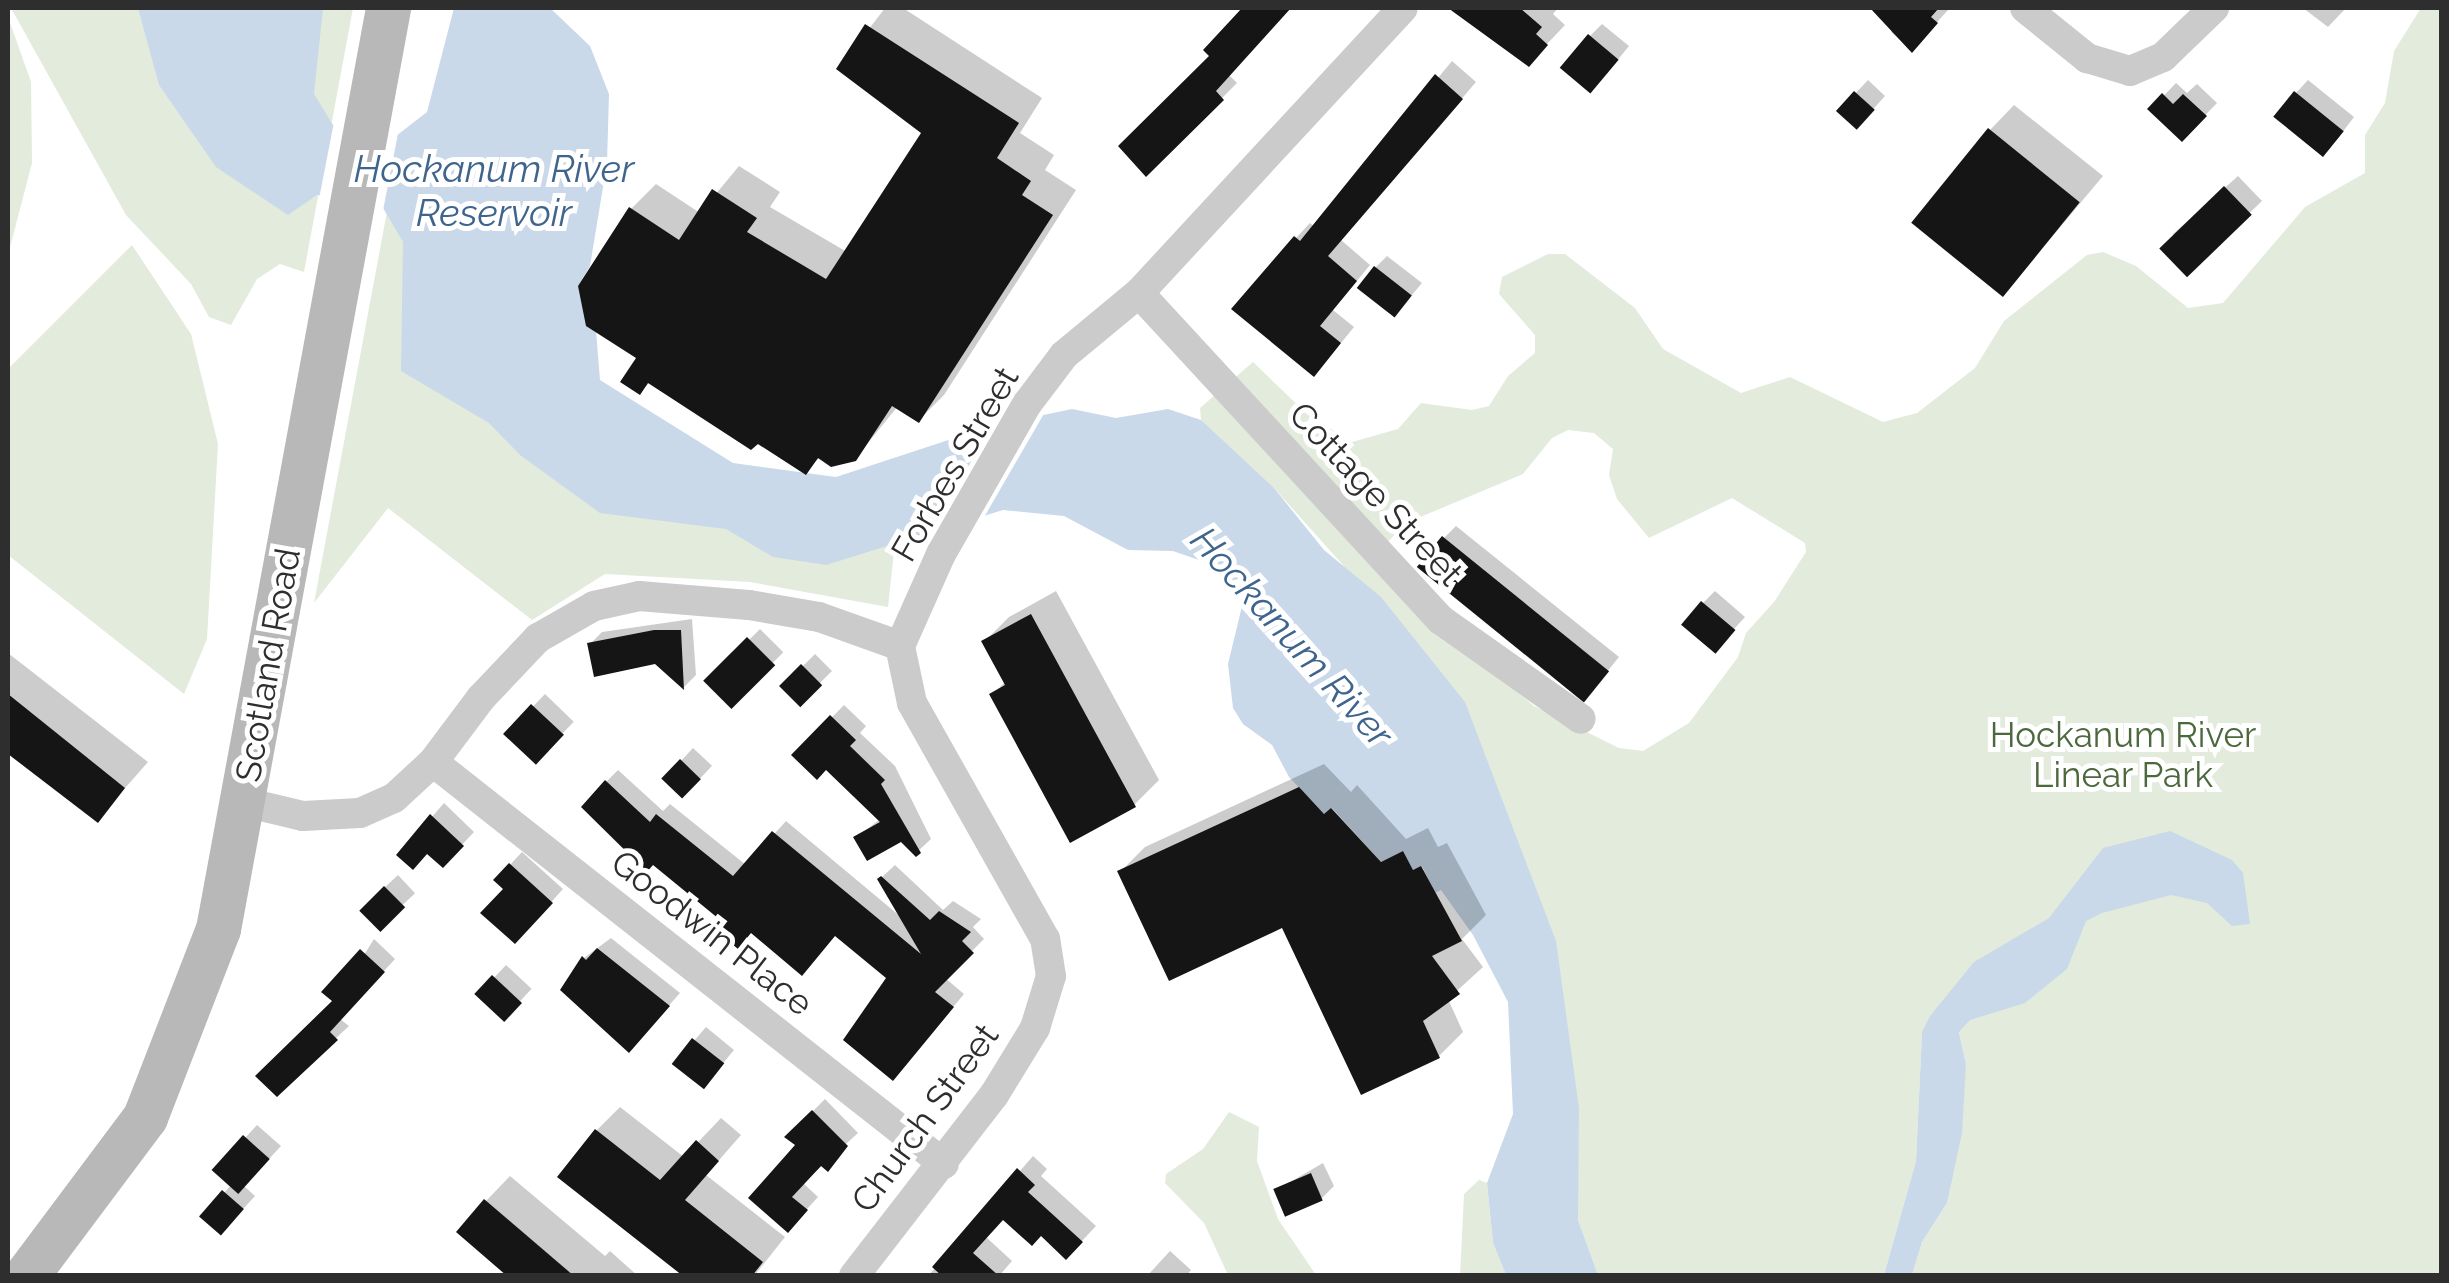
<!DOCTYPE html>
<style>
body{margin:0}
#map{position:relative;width:2449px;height:1283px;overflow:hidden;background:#fff;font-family:Raleway,sans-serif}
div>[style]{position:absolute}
.green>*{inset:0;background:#e2ebdc}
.water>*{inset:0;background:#c9d9ea}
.pier>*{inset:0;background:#fff;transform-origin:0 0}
.shadow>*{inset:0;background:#0003;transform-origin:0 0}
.building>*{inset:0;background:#151515;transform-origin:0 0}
.minor>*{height:30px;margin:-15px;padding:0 15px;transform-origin:15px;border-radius:15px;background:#cbcbcb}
.secondary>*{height:45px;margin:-22.5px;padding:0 22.5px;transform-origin:22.5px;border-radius:22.5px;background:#b8b8b8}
span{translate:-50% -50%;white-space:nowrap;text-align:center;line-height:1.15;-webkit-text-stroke:10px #fff;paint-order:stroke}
.street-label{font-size:35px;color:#2e2e2e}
.park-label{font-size:35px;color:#4c683d}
.water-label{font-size:38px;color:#3f658d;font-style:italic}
.frame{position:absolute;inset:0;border:10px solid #2e2e2e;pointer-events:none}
</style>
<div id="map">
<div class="green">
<div style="clip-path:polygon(11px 8px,353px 8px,304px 272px,280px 264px,257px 279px,231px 325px,209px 317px,191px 284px,126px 215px)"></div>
<div style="clip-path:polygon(evenodd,2421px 8px,2441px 8px,2441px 1275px,1912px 1275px,1922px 1242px,1947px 1203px,1966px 1064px,1959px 1031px,1922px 1032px,1916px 1161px,1884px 1275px,1598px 1275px,1578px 1220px,1547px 1061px,1343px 565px,1274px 488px,1230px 453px,1201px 420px,1200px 408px,1253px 362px,1308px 415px,1352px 442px,1398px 429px,1421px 403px,1472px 410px,1489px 406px,1508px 376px,1535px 353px,1535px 335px,1499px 294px,1502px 277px,1548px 254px,1565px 254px,1635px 308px,1663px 349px,1741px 393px,1790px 377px,1883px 422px,1917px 413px,1975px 368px,2004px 321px,2087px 255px,2103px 252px,2136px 266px,2188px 308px,2223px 303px,2305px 207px,2365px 173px,2365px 135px,2385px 103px,2394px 51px,2421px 8px,1568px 430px,1594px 433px,1613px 449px,1609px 475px,1617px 499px,1649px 538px,1732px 498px,1805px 543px,1806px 552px,1774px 602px,1746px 633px,1738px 657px,1689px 723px,1643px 751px,1619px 748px,1534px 706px,1450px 634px,1382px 548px,1406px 523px,1523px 474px,1552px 438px,1568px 430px)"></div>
<div style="clip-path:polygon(8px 17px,31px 82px,32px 163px,8px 255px)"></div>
<div style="clip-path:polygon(394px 174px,595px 444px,900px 496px,888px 607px,750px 582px,605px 574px,532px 620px,388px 508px,314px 603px)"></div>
<div style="clip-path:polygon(132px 245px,191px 334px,218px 444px,207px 639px,184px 694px,8px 555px,8px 369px)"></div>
<div style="clip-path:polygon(1229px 1112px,1259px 1127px,1257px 1161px,1278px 1219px,1316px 1275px,1228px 1275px,1204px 1223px,1165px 1183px,1166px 1174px,1203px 1149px)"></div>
<div style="clip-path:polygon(1479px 1180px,1487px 1183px,1493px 1243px,1506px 1275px,1460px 1276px,1464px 1194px)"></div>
</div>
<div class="water">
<div style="clip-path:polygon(138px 8px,323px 8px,314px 94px,333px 125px,396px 136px,427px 112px,454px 8px,550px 8px,590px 46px,609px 94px,607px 163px,590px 266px,578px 286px,596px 331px,600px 380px,733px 463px,836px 477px,991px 426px,1072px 409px,1116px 418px,1168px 409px,1201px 420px,1274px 488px,1324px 550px,1381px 597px,1465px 702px,1556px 941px,1579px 1108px,1578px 1220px,1598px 1275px,1506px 1275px,1493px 1243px,1487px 1183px,1513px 1114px,1508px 1002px,1473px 935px,1441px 890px,1435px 893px,1422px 866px,1413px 870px,1403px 851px,1381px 862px,1332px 808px,1324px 814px,1289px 777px,1272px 745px,1243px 724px,1233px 708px,1228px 664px,1243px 602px,1216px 566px,1173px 551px,1128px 550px,1064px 516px,1003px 510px,826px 565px,773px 557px,726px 529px,600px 513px,520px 455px,489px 423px,401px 371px,403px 242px,379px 201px,317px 195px,288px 215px,216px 167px,159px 85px)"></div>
<div style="clip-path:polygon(2170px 831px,2232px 860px,2243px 873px,2250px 924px,2232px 926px,2207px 903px,2171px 895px,2102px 913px,2086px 921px,2067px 969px,2025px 1003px,1970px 1020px,1959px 1032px,1966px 1064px,1962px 1133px,1947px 1203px,1922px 1242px,1912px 1275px,1884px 1275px,1916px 1161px,1922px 1032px,1930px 1016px,1974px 962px,2049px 918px,2103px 848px)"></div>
</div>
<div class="pier">
<div style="left:334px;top:122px;width:65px;height:76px;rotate:11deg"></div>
<div style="clip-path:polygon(1045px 412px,983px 519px,927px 538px,993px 424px)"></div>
</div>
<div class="shadow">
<div style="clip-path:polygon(885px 8px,903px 8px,1042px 98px,1020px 133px,1054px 155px,1045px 170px,1076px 190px,944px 395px,919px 420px,898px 406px,855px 459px,820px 457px,806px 472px,650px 382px,640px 392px,631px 209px,656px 184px,700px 213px,739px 166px,780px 192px,770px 207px,847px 252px,924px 132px,839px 68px)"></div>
<div style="clip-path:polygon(1245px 8px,1290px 8px,1229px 75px,1237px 83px,1146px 174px,1213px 56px,1206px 50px)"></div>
<div style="clip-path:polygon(1558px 8px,1553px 14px,1565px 25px,1529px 63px,1454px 9px)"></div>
<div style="clip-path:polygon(1902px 8px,1946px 8px,1948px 10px,1912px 50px,1891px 32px,1896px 26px,1890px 21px)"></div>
<div style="clip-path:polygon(2303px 8px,2346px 8px,2328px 27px)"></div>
<div style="clip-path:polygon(1602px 24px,1629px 46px,1603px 78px,1590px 36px)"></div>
<div style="clip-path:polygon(1452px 61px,1476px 82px,1341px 240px,1370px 265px,1333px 310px,1354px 327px,1328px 359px,1296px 238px,1310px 223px,1315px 227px)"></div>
<div style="clip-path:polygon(1868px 80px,1885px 96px,1868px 115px,1839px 111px)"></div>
<div style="clip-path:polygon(2308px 80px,2354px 117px,2335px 142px,2296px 93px)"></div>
<div style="clip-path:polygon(2176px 83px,2187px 93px,2197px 84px,2217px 103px,2182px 139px,2151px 109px)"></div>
<div style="clip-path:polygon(2014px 105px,2103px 176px,2004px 294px,1990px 130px)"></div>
<div style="clip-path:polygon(2238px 176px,2262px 201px,2186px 274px,2173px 234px)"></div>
<div style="clip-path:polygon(1387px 256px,1422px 283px,1406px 302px,1375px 268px)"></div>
<div style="clip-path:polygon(1456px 526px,1619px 657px,1597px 684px,1444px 538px)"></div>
<div style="clip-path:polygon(1056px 591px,1159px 780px,1134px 805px,992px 695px,1006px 681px,984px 642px,1009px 617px)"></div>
<div style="clip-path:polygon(1715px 591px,1745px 617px,1726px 638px,1703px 603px)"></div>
<div style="clip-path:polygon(692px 619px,696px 675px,684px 687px,656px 661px,590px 644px,602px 632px)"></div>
<div style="left:760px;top:629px;width:33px;height:74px;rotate:45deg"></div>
<div style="clip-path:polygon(8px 653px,148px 762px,97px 820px,8px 751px)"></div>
<div style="left:815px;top:654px;width:24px;height:46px;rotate:45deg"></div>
<div style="left:545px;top:694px;width:40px;height:55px;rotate:44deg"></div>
<div style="clip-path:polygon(844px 705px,866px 726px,860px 733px,895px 766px,931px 839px,916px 853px,901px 839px,856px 838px,880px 819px,827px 767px,795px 755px)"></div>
<div style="left:693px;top:748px;width:26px;height:41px;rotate:43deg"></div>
<div style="clip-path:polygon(1324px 764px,1351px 792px,1357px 785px,1406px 839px,1428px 828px,1438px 847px,1447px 843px,1486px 915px,1462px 939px,1483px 967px,1448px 999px,1463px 1032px,1439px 1056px,1283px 925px,1120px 872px,1145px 847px)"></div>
<div style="clip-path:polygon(618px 770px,663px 811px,670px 804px,746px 865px,786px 821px,901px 917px,880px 879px,895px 865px,943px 910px,953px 901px,981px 919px,973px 927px,984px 939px,945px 978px,964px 994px,904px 1066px,890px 978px,836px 934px,752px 931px,723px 918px,606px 782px)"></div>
<div style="clip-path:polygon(444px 803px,474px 832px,443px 865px,428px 851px,399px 855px)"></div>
<div style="clip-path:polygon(522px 852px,563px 889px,527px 929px,497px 879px)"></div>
<div style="left:398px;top:875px;width:25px;height:50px;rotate:47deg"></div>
<div style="clip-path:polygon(611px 938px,680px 993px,641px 1037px,584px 958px)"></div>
<div style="clip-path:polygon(374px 939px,395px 959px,340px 1019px,349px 1026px,277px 1093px)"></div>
<div style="left:506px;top:965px;width:35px;height:41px;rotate:43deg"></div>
<div style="clip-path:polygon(706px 1027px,734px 1050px,714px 1074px,674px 1064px)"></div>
<div style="clip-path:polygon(825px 1099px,858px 1133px,803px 1183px,818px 1197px,788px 1230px,799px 1145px,788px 1136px)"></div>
<div style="clip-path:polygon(620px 1107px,684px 1157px,721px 1118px,741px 1135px,706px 1175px,785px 1237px,754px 1276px,687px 1276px,596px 1131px)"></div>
<div style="clip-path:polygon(257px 1125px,281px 1146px,244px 1186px,255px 1196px,233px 1220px,203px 1216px,232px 1184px,216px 1170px)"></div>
<div style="clip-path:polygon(1033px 1156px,1047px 1169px,1041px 1176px,1096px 1226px,1081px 1242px,1004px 1217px,986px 1237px,1012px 1261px,999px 1276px,928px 1276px)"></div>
<div style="clip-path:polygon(1323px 1163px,1334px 1186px,1321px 1199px,1276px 1190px)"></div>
<div style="clip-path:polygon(510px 1176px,605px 1256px,610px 1251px,638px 1276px,507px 1276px,486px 1201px)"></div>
<div style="clip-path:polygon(1170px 1251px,1191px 1270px,1186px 1276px,1147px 1276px)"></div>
</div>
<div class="building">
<div style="clip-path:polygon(1242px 8px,1291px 8px,1216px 91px,1224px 100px,1146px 177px,1118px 146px,1209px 56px,1203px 50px)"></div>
<div style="clip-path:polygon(1448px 8px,1520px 8px,1542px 27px,1536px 34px,1548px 45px,1529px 67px)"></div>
<div style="clip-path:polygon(1870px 8px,1939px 8px,1931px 17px,1938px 23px,1912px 53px)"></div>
<div style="clip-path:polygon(865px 24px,1019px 123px,997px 158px,1031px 181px,1022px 195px,1053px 215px,919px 423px,892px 406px,856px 461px,831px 467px,818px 458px,806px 475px,758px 444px,751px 450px,648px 383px,640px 395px,620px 382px,636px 358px,586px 326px,578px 286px,629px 207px,679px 240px,712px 189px,757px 218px,747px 232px,826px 279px,921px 133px,836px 69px)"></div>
<div style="left:1588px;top:34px;width:40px;height:44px;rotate:40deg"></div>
<div style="clip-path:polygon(1435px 74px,1463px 99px,1328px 256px,1357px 281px,1320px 326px,1341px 343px,1314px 377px,1231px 309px,1294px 236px,1300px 241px)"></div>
<div style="left:1854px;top:91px;width:28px;height:27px;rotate:42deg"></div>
<div style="left:2294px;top:91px;width:64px;height:33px;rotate:39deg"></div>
<div style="clip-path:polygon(2162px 93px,2173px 104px,2183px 94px,2207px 116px,2182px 142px,2147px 109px)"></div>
<div style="left:1988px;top:128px;width:118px;height:122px;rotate:39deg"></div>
<div style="left:2224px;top:186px;width:40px;height:90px;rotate:46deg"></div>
<div style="left:1374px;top:266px;width:48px;height:28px;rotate:38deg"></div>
<div style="left:1442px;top:536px;width:215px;height:40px;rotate:39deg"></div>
<div style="left:1701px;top:601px;width:45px;height:31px;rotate:40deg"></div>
<div style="clip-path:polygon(1031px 614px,1136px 807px,1070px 843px,989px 694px,1005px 685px,981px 641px)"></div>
<div style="clip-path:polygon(654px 630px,681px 630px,684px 690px,655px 664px,594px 677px,587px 643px)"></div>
<div style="left:747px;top:637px;width:40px;height:62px;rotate:45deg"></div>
<div style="left:801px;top:664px;width:30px;height:31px;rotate:45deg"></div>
<div style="clip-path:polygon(8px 694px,125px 788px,98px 823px,8px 754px)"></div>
<div style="left:531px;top:704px;width:45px;height:41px;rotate:43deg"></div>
<div style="clip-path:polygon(830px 715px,856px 740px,850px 746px,885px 780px,881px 784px,921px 853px,916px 857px,901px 842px,867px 861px,853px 837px,880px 822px,826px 770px,817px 780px,791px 755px)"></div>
<div style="left:680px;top:759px;width:29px;height:27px;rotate:44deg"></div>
<div style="clip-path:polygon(605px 780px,650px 822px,656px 814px,733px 876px,772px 831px,921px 954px,877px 879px,881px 876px,930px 920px,939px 911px,971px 932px,962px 941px,974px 953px,935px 992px,954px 1007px,893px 1081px,843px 1040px,886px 978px,835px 936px,802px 976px,751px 933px,738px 949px,712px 927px,719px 919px,653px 865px,647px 872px,581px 807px)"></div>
<div style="clip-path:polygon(1299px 787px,1324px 814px,1331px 808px,1381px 862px,1403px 851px,1413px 870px,1421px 866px,1462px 941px,1432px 956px,1460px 994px,1423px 1021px,1440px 1058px,1361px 1095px,1282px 928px,1169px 981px,1117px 871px)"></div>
<div style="clip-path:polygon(430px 814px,464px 846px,443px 868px,427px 854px,413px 870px,396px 855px)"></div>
<div style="clip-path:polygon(509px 863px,553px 903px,515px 944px,480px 913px,503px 889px,493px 880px)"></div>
<div style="left:384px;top:886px;width:30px;height:35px;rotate:45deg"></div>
<div style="clip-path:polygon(597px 948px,670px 1006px,629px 1053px,560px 990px,582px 956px,586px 960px)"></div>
<div style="clip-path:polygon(360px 949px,385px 972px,330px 1032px,338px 1040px,277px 1097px,255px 1076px,332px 1001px,321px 992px)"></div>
<div style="left:492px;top:975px;width:41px;height:26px;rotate:43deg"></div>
<div style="left:692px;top:1038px;width:41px;height:33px;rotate:38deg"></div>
<div style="clip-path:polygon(812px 1110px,848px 1146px,828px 1172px,821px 1166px,792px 1197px,808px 1210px,788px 1233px,748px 1198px,795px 1145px,784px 1137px)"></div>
<div style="clip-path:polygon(595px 1129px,660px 1180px,696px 1140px,719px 1161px,685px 1200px,763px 1262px,752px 1276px,683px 1276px,557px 1177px)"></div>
<div style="left:243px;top:1135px;width:36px;height:47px;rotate:42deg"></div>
<div style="clip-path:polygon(1017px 1168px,1035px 1185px,1028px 1192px,1083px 1242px,1066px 1260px,1041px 1236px,1032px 1246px,1003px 1220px,973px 1253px,999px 1276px,942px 1276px,932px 1267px)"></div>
<div style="left:1311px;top:1173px;width:30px;height:41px;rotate:67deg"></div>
<div style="left:222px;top:1190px;width:29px;height:35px;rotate:41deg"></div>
<div style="clip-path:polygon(484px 1199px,574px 1276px,507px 1276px,456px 1232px)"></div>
</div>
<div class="minor">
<div style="left:2025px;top:8px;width:80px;rotate:38.9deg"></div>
<div style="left:2087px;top:58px;width:45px;rotate:16.8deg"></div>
<div style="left:2130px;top:71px;width:36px;rotate:-23deg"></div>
<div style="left:2163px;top:57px;width:71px;rotate:-43.9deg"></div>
<div style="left:1139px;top:293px;width:445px;rotate:47.3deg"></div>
<div style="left:1441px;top:620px;width:171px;rotate:35.3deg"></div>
<div style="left:433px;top:762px;width:650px;rotate:38.19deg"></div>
<div style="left:244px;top:802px;width:61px;rotate:13.3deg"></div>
<div style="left:303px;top:816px;width:57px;rotate:-3deg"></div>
<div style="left:360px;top:813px;width:37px;rotate:-24deg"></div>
<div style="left:394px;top:798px;width:53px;rotate:-42.7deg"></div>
<div style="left:433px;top:762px;width:80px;rotate:-53.1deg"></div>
<div style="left:481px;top:698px;width:83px;rotate:-46.5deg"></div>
<div style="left:538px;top:638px;width:64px;rotate:-29.7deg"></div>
<div style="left:594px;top:606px;width:46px;rotate:-12.5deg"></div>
<div style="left:639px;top:596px;width:110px;rotate:4.7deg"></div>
<div style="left:749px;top:605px;width:71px;rotate:9.7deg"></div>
<div style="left:819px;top:617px;width:86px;rotate:19.7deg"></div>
<div style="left:854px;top:1276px;width:229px;rotate:-52.3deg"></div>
<div style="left:994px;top:1095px;width:79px;rotate:-58.5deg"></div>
<div style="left:1035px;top:1028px;width:54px;rotate:-72.9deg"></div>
<div style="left:1051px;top:976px;width:37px;rotate:-99deg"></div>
<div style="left:1045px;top:939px;width:271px;rotate:-119.4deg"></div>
<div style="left:912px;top:703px;width:58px;rotate:-101.9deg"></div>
<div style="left:900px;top:646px;width:101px;rotate:-66deg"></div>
<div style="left:941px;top:554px;width:173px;rotate:-60.2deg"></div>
<div style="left:1027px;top:404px;width:61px;rotate:-52.9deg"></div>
<div style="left:1064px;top:355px;width:97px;rotate:-39.6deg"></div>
<div style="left:1139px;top:293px;width:388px;rotate:-47.2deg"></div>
</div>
<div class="secondary">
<div style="left:26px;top:1276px;width:199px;rotate:-53.2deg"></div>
<div style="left:145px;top:1117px;width:202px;rotate:-68.8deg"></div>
<div style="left:218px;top:929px;width:937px;rotate:-79.54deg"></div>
</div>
<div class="street-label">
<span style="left:955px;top:464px;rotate:-60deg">Forbes Street</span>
<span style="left:1376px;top:494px;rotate:47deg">Cottage Street</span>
<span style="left:268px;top:665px;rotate:-80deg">Scotland Road</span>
<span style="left:712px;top:933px;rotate:38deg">Goodwin Place</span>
<span style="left:925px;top:1118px;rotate:-54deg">Church Street</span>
</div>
<div class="park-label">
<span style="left:2123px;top:755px">Hockanum River<br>Linear Park</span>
</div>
<div class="water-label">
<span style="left:494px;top:191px">Hockanum River<br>Reservoir</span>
<span style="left:1292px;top:637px;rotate:48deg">Hockanum River</span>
</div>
<div class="frame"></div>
</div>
